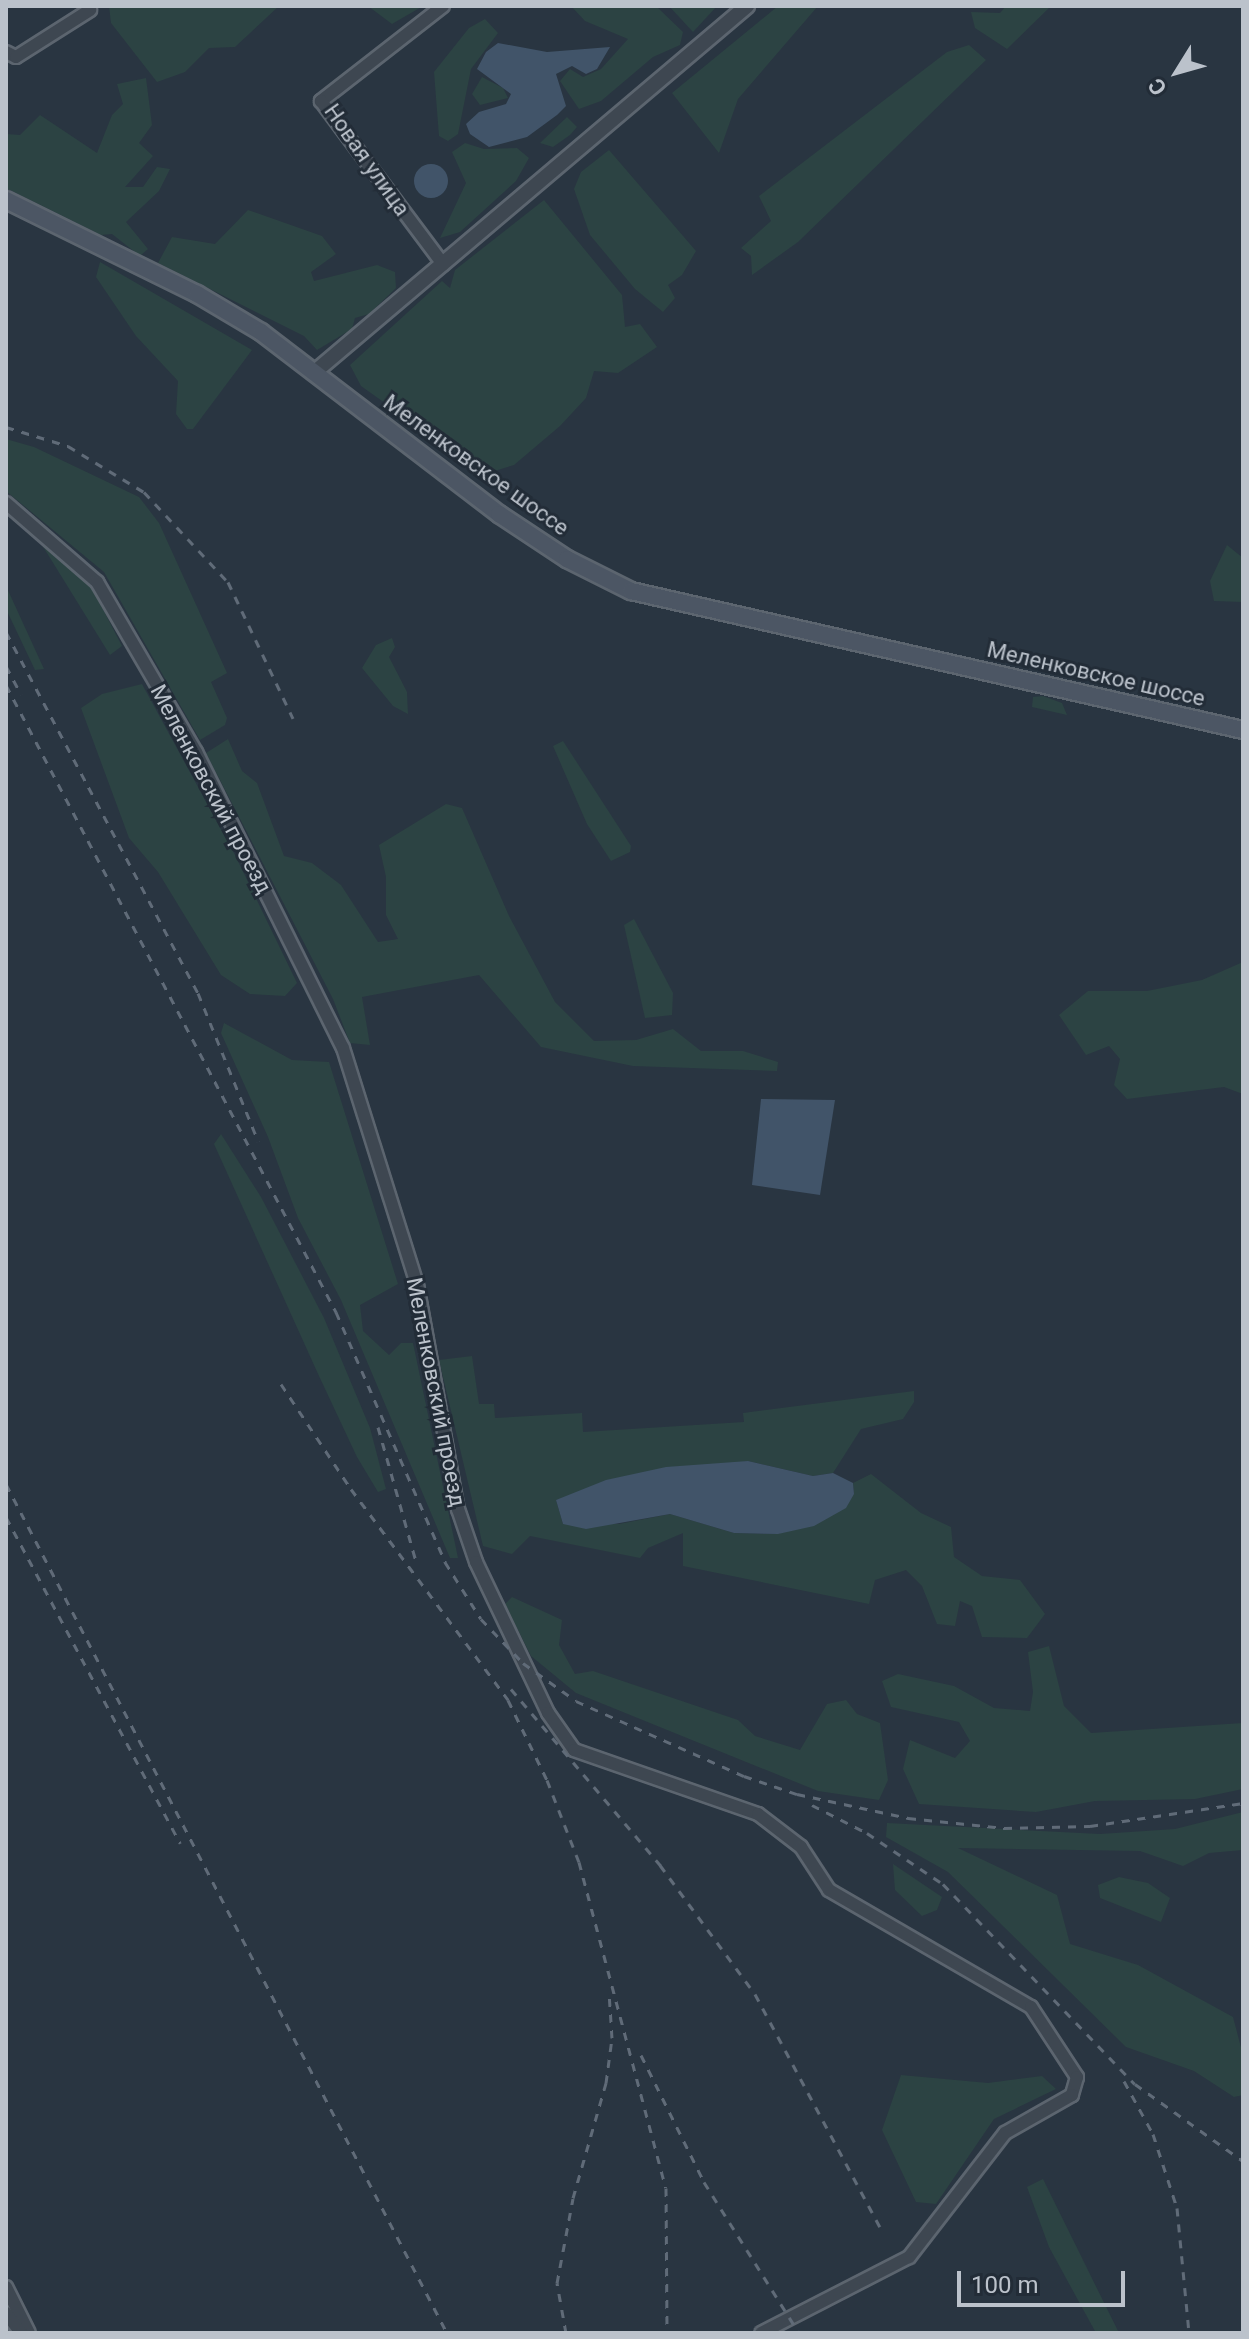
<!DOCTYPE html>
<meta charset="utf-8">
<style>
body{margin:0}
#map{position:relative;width:1249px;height:2339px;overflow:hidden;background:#293541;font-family:Roboto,sans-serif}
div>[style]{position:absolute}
.green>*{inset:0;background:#2c4343}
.water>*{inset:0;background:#415469}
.round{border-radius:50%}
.roads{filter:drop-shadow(2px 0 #5c656f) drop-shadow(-2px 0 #5c656f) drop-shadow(0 2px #5c656f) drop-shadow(0 -2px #5c656f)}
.minor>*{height:12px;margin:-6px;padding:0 6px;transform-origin:6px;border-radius:6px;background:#3e4751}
.tertiary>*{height:14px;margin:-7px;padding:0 7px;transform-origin:7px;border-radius:7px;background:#3e4751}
.secondary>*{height:16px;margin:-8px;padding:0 8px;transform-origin:8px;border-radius:8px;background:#4c5664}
.rail>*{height:3px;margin-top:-1.5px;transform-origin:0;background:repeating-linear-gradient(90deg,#606b78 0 8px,transparent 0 16px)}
span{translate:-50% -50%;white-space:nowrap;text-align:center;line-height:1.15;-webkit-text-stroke:6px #222c37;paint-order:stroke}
.street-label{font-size:22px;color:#bbc2cb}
.frame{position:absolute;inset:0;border:8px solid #bbc2cb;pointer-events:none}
.north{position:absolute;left:1137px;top:32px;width:80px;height:80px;-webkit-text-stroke:6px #222c37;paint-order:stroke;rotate:233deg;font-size:22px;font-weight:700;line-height:32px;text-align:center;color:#bbc2cb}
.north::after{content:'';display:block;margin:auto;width:28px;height:36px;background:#bbc2cb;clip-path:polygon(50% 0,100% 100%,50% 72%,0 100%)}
.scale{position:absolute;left:957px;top:2271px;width:168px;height:36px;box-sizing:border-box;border:4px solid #bbc2cb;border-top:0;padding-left:10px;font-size:24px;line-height:28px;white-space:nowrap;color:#bbc2cb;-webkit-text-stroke:6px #222c37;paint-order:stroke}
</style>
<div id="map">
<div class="green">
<div style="clip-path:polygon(109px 6px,279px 6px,235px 47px,209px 48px,185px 72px,157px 82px,111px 23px)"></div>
<div style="clip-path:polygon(368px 6px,423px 6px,392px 24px)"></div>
<div style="clip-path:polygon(571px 6px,656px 6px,683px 32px,680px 45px,653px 57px,601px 101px,579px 109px,560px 81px,570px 69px,583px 77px,601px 69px,628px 39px,585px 21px)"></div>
<div style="clip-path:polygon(669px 6px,717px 6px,693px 32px)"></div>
<div style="clip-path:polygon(778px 6px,818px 6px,738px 99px,719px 153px,672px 93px)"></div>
<div style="clip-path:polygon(1006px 6px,1051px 6px,1007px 49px,975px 28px,971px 12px,1000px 13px)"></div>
<div style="clip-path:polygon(485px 19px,498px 33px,471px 69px,458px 134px,448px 141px,439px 136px,434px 72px,469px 28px)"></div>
<div style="clip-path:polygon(969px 45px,986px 60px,798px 242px,752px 275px,751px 256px,741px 248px,771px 221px,759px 196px,947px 52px)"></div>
<div style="clip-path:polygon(482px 77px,503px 88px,508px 98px,480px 105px,472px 94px)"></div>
<div style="clip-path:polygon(146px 78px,152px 125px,139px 143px,153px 156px,125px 187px,143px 187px,157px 167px,170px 169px,159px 191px,126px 222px,148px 249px,140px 256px,112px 234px,101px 235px,6px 188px,6px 134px,20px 135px,40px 115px,97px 153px,112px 115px,123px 104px,117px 84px)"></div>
<div style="clip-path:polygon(567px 117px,577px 127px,570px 135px,553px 147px,540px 143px)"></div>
<div style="clip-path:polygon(465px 143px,484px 149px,517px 148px,529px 158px,516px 181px,460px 232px,440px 238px,466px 183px,452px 152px)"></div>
<div style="clip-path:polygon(609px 150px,696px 251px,682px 275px,668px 285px,675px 298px,663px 312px,635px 289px,590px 235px,574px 189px,581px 172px)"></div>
<div style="clip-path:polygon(544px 200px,622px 295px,625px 327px,640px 324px,657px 347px,618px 373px,594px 371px,586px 398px,560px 426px,514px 465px,485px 474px,361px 386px,350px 365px,442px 281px,450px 288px,455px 270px)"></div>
<div style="clip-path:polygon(248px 210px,322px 236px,336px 254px,311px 272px,314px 281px,377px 265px,395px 272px,396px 288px,369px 314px,355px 318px,352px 329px,317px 350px,304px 336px,158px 263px,172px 237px,215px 244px)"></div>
<div style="clip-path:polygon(100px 262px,252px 350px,193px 429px,187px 429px,176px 414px,178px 381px,136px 336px,96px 277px)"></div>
<div style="clip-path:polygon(6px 439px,34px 447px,139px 497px,159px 523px,227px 673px,211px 682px,227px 718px,225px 725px,200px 740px,104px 572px,6px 491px)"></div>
<div style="clip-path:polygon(34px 532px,92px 588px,122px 646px,110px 655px)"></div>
<div style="clip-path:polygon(1227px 545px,1243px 558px,1243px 602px,1214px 601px,1210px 581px)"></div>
<div style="clip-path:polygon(6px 586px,44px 669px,35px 670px,6px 609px)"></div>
<div style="clip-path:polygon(392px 638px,395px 647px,389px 657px,407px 692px,408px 714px,393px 706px,362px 668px,376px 645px)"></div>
<div style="clip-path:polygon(142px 684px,235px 855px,297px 983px,285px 996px,250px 994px,221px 975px,158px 872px,129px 838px,81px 708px,102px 694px)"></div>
<div style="clip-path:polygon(1043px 696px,1062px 703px,1067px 715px,1032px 707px,1033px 697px)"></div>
<div style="clip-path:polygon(228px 739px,242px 771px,257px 783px,284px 856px,312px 863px,341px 885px,378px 942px,398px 939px,386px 915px,386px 877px,379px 845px,446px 804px,462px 808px,509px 916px,555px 1002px,594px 1041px,636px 1040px,673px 1029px,701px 1051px,743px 1051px,778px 1062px,777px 1071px,633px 1066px,541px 1047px,479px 975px,362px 997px,370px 1045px,350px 1043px,333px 999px,206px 753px)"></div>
<div style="clip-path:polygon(563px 741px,631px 846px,630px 852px,611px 861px,587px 824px,553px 746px)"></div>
<div style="clip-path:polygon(634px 919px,673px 993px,672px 1015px,645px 1018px,624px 925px)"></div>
<div style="clip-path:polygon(1243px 962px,1243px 1094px,1224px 1087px,1127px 1099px,1114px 1085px,1120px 1059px,1109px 1046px,1086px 1055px,1059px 1015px,1088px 991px,1147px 991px,1202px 980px)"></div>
<div style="clip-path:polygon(224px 1023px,292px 1060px,329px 1062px,398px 1284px,360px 1305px,363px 1331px,389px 1355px,401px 1343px,413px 1343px,458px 1558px,450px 1558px,341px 1300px,298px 1218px,268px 1137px,221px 1033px)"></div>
<div style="clip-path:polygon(221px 1134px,261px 1197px,324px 1318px,370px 1428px,386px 1489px,378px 1492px,357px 1457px,319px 1376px,214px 1144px)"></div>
<div style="clip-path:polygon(472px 1356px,479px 1404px,494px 1404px,495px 1418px,582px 1413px,583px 1432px,744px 1422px,743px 1413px,914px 1391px,914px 1402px,903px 1419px,861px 1429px,833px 1473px,813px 1476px,748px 1461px,556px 1500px,563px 1524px,619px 1524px,670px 1514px,734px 1533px,778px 1534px,854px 1494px,853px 1483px,871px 1474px,921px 1513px,951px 1527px,954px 1557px,982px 1576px,1020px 1580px,1045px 1614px,1027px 1638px,982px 1637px,972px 1606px,960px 1601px,955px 1626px,937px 1624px,922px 1586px,906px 1570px,875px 1580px,869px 1604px,683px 1566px,683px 1533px,648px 1548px,640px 1558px,530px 1536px,512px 1554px,483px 1546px,439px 1360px)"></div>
<div style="clip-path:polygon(512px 1597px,562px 1620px,559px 1645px,575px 1674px,593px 1671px,738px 1720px,755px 1736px,800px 1750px,827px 1704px,846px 1700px,857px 1714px,880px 1723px,888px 1780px,879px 1800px,818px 1791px,576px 1693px,531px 1656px,505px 1604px)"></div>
<div style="clip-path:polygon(1049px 1646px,1064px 1706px,1091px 1733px,1243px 1723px,1243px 1789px,1195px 1799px,1095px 1801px,1036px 1812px,919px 1804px,903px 1769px,910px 1740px,955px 1758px,970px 1741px,959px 1722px,891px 1707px,882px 1681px,898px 1674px,954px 1686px,994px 1708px,1030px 1711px,1033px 1692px,1028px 1652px)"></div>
<div style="clip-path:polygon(1243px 1812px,1243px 1850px,1209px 1853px,1183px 1866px,1140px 1851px,958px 1848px,1057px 1895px,1070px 1944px,1138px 1965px,1233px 2017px,1243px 2055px,1243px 2095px,1234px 2097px,1194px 2071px,1126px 2047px,948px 1872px,886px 1837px,887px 1823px,1100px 1834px,1175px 1829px)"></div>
<div style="clip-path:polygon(893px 1864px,942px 1897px,937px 1910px,922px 1916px,895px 1890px)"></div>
<div style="clip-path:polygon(1119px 1877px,1148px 1883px,1170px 1898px,1161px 1922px,1100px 1898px,1098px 1885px)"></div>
<div style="clip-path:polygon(901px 2075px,988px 2083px,1042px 2076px,1056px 2089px,994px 2119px,936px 2204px,916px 2202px,882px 2130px)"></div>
<div style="clip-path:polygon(1043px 2179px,1119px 2333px,1096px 2333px,1049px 2247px,1027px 2187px)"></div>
</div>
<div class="water">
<div style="clip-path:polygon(498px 43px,547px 52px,610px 47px,597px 69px,586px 74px,572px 66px,556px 74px,566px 106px,557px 115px,527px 137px,489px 147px,470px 134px,466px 124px,479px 112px,506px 104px,511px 94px,477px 69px,486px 52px)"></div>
<div class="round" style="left:414px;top:164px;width:34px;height:34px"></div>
<div style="clip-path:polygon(761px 1099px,835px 1100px,820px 1195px,752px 1185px)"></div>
<div style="clip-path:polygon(748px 1461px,813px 1476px,833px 1473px,853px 1483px,854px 1494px,846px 1508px,814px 1526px,778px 1534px,734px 1533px,670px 1514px,586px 1529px,563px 1524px,556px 1500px,606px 1480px,666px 1467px)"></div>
</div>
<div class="roads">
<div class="minor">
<div style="left:443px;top:6px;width:155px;rotate:142.1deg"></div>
<div style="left:321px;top:101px;width:204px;rotate:53.2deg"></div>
<div style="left:6px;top:52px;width:11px;rotate:27deg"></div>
<div style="left:16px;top:57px;width:88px;rotate:-32.4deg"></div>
<div style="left:6px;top:503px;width:121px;rotate:41deg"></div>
<div style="left:97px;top:582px;width:197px;rotate:59.8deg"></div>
<div style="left:196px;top:752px;width:330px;rotate:63.6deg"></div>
<div style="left:343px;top:1048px;width:247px;rotate:72.6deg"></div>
<div style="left:417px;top:1284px;width:229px;rotate:79.7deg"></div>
<div style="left:458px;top:1509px;width:56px;rotate:71.2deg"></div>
<div style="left:476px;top:1562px;width:167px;rotate:64.5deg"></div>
<div style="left:548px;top:1713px;width:45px;rotate:54.9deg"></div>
<div style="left:574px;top:1750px;width:195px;rotate:19.2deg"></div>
<div style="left:758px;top:1814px;width:54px;rotate:37.5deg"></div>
<div style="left:801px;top:1847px;width:51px;rotate:56.9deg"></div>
<div style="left:829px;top:1890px;width:233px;rotate:30.1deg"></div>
<div style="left:1031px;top:2007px;width:84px;rotate:56.7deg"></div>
<div style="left:1077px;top:2077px;width:19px;rotate:106deg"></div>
<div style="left:1072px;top:2095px;width:77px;rotate:150.4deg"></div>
<div style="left:1005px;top:2133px;width:157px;rotate:127.7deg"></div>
<div style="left:909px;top:2257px;width:166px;rotate:152.8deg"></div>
<div style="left:6px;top:2287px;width:51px;rotate:63.4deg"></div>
<div style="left:6px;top:2313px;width:25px;rotate:53deg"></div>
</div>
<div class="tertiary">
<div style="left:316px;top:371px;width:565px;rotate:-40.26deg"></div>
</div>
<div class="secondary">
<div style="left:6px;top:200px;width:213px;rotate:26.2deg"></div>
<div style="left:197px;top:294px;width:74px;rotate:30.7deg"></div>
<div style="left:261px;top:332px;width:300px;rotate:37.4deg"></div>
<div style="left:499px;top:514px;width:82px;rotate:33.5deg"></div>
<div style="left:567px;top:559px;width:72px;rotate:26.6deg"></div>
<div style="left:631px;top:591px;width:628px;rotate:12.8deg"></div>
</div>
</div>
<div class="rail">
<div style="left:6px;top:427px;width:65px;rotate:17deg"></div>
<div style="left:68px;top:446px;width:89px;rotate:31.2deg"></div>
<div style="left:144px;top:492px;width:123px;rotate:47deg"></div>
<div style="left:228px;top:582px;width:151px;rotate:64.5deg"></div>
<div style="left:6px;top:632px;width:409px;rotate:62deg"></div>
<div style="left:198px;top:993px;width:160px;rotate:67.9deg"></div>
<div style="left:6px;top:666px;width:32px;rotate:62deg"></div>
<div style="left:6px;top:685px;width:709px;rotate:62.24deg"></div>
<div style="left:336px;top:1312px;width:273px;rotate:66.4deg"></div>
<div style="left:445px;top:1562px;width:67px;rotate:57.7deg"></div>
<div style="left:481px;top:1619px;width:61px;rotate:46.3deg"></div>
<div style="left:523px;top:1663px;width:65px;rotate:35.6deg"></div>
<div style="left:576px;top:1701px;width:184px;rotate:24.1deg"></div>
<div style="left:744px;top:1776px;width:56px;rotate:18.8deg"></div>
<div style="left:797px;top:1794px;width:114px;rotate:12.2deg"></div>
<div style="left:908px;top:1818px;width:97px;rotate:5.9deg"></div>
<div style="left:1004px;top:1828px;width:86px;rotate:-1.3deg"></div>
<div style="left:1090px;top:1826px;width:155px;rotate:-8.5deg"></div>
<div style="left:281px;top:1384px;width:126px;rotate:56.3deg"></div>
<div style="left:351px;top:1489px;width:263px;rotate:53.3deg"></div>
<div style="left:508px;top:1700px;width:89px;rotate:64deg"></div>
<div style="left:547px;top:1780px;width:88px;rotate:68.7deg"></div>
<div style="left:579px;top:1862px;width:337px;rotate:75.1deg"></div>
<div style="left:666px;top:2188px;width:145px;rotate:89.6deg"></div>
<div style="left:378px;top:1427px;width:139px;rotate:74.2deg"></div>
<div style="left:6px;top:1484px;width:957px;rotate:62.55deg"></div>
<div style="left:6px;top:1517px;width:370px;rotate:61.9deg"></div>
<div style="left:511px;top:1689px;width:231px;rotate:49.7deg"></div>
<div style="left:660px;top:1865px;width:160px;rotate:53.6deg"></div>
<div style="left:755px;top:1994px;width:269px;rotate:61.8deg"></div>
<div style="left:812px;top:1805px;width:62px;rotate:27deg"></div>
<div style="left:867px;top:1833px;width:92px;rotate:33.9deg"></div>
<div style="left:943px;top:1884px;width:277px;rotate:46.2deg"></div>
<div style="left:1135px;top:2084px;width:133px;rotate:35.5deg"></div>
<div style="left:641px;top:2055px;width:142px;rotate:63.6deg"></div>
<div style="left:704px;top:2182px;width:178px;rotate:57.8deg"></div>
<div style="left:1124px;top:2081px;width:60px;rotate:61.3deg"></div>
<div style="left:1153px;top:2134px;width:78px;rotate:72deg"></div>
<div style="left:1177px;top:2208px;width:126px;rotate:84.5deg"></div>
<div style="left:566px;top:2333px;width:51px;rotate:-100.2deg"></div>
<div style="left:557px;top:2283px;width:86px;rotate:-79.3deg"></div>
<div style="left:573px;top:2198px;width:120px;rotate:-74deg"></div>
<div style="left:606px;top:2083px;width:45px;rotate:-82.4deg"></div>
<div style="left:612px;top:2038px;width:46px;rotate:-93.7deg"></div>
</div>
<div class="street-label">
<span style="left:367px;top:160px;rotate:55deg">Новая улица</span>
<span style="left:476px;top:465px;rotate:36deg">Меленковское шоссе</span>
<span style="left:1096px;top:674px;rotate:13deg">Меленковское шоссе</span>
<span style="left:211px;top:789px;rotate:62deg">Меленковский проезд</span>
<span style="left:436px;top:1392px;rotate:79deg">Меленковский проезд</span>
</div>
<div class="frame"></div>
<div class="north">С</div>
<div class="scale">100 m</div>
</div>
